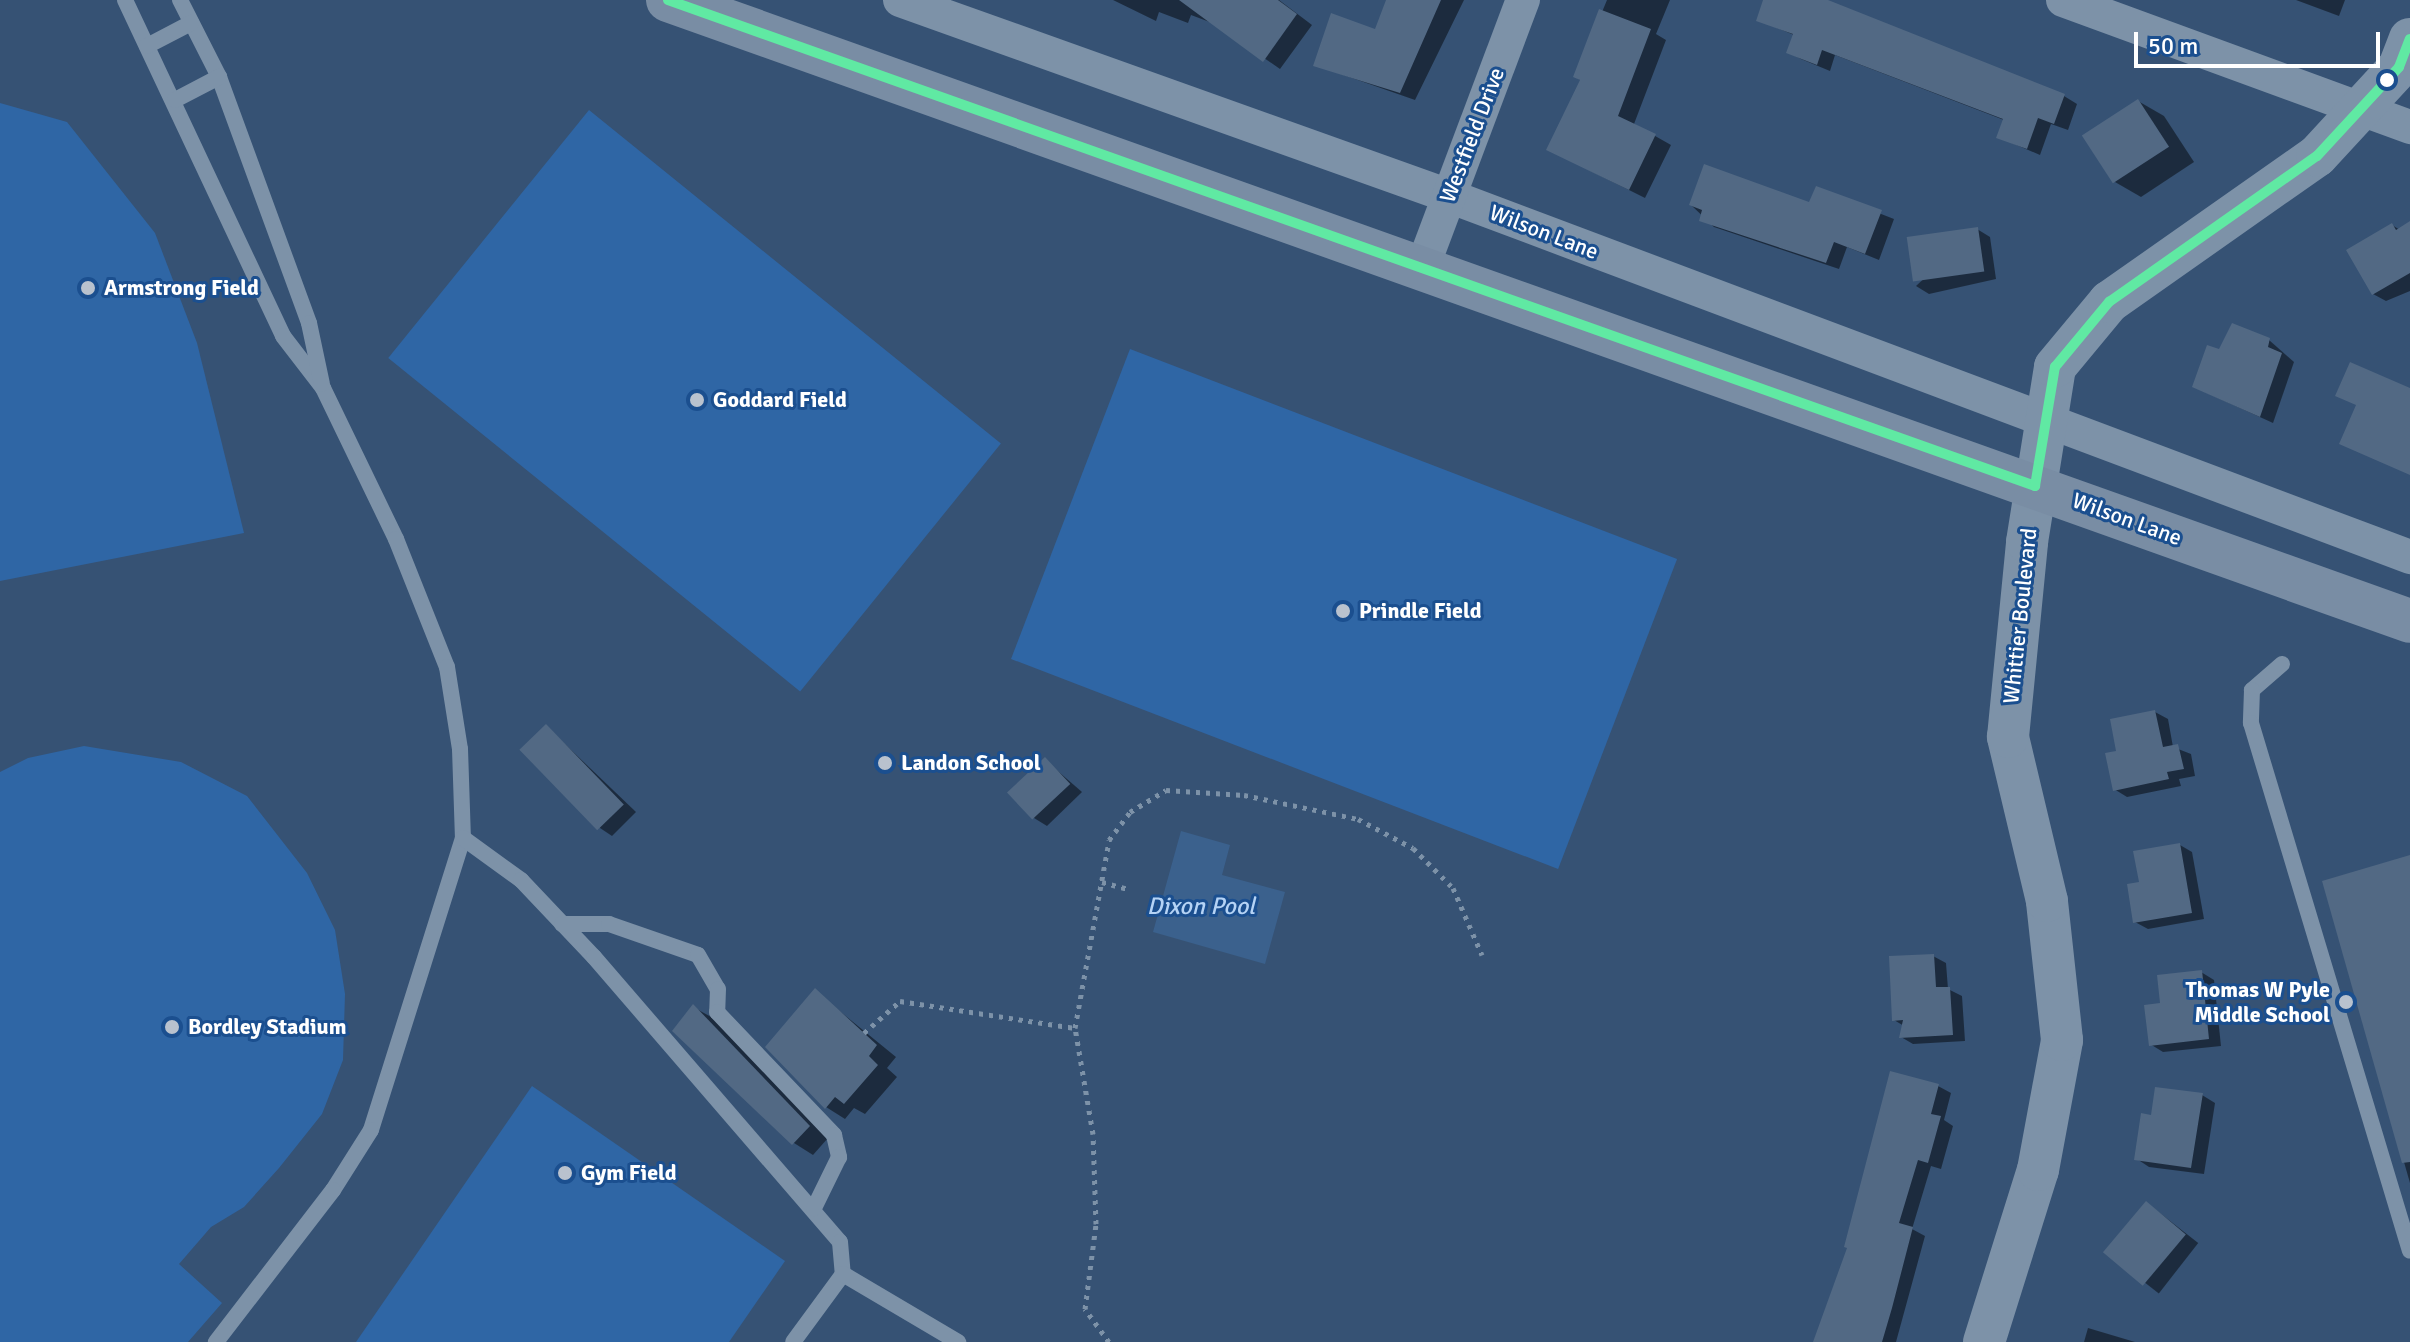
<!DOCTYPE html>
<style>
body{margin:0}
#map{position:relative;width:2410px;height:1342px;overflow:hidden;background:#365274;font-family:Signika,sans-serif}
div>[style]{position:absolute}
.green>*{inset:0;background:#2f66a5;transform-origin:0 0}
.water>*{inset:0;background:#3b618d}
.shadow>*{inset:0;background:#0007;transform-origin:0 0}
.building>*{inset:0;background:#526984;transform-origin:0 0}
.path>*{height:5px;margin-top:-2.5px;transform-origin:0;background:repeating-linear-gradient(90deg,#7d92a8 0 4px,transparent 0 10px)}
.service>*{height:16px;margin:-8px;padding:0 8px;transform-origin:8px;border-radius:8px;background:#7d92a8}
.minor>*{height:34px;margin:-17px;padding:0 17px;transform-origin:17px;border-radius:17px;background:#7d92a8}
.tertiary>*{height:42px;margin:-21px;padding:0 21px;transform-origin:21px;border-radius:21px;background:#7d92a8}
.secondary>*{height:44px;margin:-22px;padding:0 22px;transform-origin:22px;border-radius:22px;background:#798da4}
.bus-1>*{height:10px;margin:-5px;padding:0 5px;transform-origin:5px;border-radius:5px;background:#60e9a3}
.dots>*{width:22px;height:22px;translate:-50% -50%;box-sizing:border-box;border:4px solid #1b4f8f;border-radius:50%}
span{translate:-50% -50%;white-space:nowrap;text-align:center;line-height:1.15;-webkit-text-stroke:6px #1b4f8f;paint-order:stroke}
.street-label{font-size:22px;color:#fff}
.poi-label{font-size:22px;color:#fff;font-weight:700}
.left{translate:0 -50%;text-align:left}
.right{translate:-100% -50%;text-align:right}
.water-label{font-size:24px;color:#b5d3f5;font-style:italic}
.scale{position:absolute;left:2134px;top:32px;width:246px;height:36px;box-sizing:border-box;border:4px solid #fff;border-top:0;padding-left:10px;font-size:24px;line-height:28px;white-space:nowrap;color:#fff;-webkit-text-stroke:6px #1b4f8f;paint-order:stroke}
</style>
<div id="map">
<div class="green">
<div style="clip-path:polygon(0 103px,67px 122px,155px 233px,197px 343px,244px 533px,0 581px)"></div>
<div style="left:589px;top:110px;width:530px;height:319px;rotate:39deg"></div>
<div style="left:1130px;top:349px;width:586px;height:332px;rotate:21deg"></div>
<div style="clip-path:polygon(84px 746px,181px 762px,247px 796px,307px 873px,335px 930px,345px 994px,343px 1060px,322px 1114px,279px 1168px,244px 1207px,211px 1227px,179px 1264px,222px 1303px,188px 1342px,0 1342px,0 772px,28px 758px)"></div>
<div style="clip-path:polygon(532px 1086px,785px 1261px,729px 1342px,356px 1342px)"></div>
</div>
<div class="water">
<div style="clip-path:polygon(1181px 831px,1230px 845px,1222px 875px,1285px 892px,1265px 964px,1153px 932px)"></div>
</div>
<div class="shadow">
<div style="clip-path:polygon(1113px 0,1279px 0,1312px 25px,1280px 69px,1215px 24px,1191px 15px,1188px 23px,1159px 12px,1156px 21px)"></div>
<div style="clip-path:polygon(1388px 0,1464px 0,1415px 100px,1315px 65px,1376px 32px)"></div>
<div style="clip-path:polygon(1607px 0,1670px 0,1656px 34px,1666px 40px,1634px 124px,1671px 145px,1645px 198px,1565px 158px,1582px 81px,1575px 77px)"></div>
<div style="clip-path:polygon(1765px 0,1816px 0,2064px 96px,2077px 104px,2068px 130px,2051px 124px,2040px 155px,1998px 137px,2004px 120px,1835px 55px,1830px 71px,1801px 59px,1788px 52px,1794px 35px,1758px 20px)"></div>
<div style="clip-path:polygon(2296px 0,2345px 0,2339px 16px)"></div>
<div style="clip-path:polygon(2138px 101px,2164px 116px,2194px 162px,2141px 197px,2115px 182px)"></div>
<div style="clip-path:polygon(1817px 189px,1894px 219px,1879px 260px,1847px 247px,1839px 269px,1714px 227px,1691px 205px,1811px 205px)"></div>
<div style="clip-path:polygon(2410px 224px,2410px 291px,2386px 301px,2373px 294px,2392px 225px,2400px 230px)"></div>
<div style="clip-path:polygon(1977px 229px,1990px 237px,1996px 279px,1929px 294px,1916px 286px)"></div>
<div style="clip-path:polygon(2269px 340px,2294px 362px,2273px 423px,2194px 387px,2220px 351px)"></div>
<div style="clip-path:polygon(2155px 712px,2168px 719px,2173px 747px,2191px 754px,2195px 776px,2179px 779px,2181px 786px,2127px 797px,2114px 789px,2118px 752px)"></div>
<div style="clip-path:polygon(546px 726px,636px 812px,612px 836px,600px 828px)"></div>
<div style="clip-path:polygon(1045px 760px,1082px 792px,1047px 826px,1034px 818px)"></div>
<div style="clip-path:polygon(2180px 845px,2192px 852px,2204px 919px,2148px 929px,2135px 922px,2141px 884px)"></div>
<div style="clip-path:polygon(2410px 858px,2410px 1183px,2324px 882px)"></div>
<div style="clip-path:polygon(1933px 956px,1946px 963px,1948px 989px,1962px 996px,1965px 1041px,1913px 1044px,1901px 1037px,1904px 1026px,1894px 1020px)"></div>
<div style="clip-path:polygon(2201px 972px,2214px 980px,2221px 1046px,2163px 1052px,2150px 1044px,2162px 1005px)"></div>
<div style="clip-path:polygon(815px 991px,896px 1057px,887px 1068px,897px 1077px,865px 1114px,854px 1108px,845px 1119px,826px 1107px)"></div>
<div style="clip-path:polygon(693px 1007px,713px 1018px,828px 1138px,813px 1155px,794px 1143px,675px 1031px)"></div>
<div style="clip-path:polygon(1938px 1086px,1951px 1093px,1944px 1120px,1953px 1126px,1941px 1169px,1931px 1166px,1912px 1229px,1925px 1236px,1896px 1342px,1815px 1342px)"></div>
<div style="clip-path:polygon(2202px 1095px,2215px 1103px,2204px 1174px,2149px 1167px,2137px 1159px,2153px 1117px)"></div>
<div style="left:2147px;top:1203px;width:65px;height:64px;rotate:38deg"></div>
<div style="clip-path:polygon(2088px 1328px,2135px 1342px,2084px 1342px)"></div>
</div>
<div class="building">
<div style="clip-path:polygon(1179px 0,1278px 0,1297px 14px,1263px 62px)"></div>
<div style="clip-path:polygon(1386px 0,1441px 0,1400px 93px,1313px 66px,1331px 13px,1375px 29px)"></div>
<div style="clip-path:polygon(1763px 0,1828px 0,2065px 94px,2054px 124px,2038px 118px,2027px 149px,1996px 138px,2003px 119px,1822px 50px,1817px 65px,1786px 53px,1793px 34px,1756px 21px)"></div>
<div style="clip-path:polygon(1599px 9px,1651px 29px,1618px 116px,1656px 134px,1629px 190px,1546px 150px,1580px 80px,1573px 77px)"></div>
<div style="left:2138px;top:99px;width:57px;height:67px;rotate:57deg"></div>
<div style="clip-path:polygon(1704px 164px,1809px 202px,1816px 186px,1882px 210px,1865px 254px,1834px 242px,1826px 263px,1699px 221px,1702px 210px,1689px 205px)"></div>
<div style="clip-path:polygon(2410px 221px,2410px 273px,2372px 295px,2346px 250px,2392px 223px,2396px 230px)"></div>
<div style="left:1978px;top:227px;width:45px;height:72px;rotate:82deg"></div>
<div style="clip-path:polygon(2232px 323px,2270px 338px,2268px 347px,2282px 353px,2260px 417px,2192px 387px,2207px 345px,2219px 349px)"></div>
<div style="clip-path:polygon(2350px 362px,2410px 388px,2410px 475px,2339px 444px,2356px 405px,2335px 396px)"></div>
<div style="clip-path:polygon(2155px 710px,2163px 747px,2178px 744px,2184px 769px,2167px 772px,2169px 779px,2113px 791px,2105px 753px,2116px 751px,2110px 719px)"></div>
<div style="left:546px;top:724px;width:112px;height:37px;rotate:46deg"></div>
<div style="left:1045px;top:757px;width:37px;height:52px;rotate:47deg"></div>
<div style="clip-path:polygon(2180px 843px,2192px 913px,2133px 923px,2127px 884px,2139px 882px,2133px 851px)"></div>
<div style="clip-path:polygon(2410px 855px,2410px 1162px,2402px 1163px,2322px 881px)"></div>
<div style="clip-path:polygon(1934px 954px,1936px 987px,1950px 987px,1953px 1035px,1899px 1038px,1903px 1020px,1892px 1021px,1889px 956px)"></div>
<div style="clip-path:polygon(2202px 970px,2209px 1039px,2149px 1046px,2144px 1005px,2160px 1003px,2157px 975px)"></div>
<div style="clip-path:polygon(815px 988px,877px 1045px,869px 1056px,878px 1065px,844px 1104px,835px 1097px,825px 1109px,765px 1047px)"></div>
<div style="clip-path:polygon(693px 1004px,810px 1126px,792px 1145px,672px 1031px)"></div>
<div style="clip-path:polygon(1890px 1071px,1939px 1084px,1931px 1114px,1941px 1116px,1928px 1163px,1918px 1160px,1899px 1223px,1913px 1227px,1892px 1308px,1882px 1342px,1813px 1342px,1847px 1248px,1844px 1247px)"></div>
<div style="clip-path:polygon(2155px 1087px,2203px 1093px,2191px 1168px,2134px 1160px,2141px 1113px,2151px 1115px)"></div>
<div style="left:2146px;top:1201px;width:52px;height:67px;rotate:40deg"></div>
</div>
<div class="path">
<div style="left:1102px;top:882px;width:27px;rotate:15deg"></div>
<div style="left:864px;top:1033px;width:48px;rotate:-41.6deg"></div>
<div style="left:900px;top:1001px;width:177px;rotate:8.8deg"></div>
<div style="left:1109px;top:1342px;width:41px;rotate:-126deg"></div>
<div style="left:1085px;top:1309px;width:86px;rotate:-82.6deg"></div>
<div style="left:1096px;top:1224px;width:90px;rotate:-91.9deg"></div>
<div style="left:1093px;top:1134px;width:108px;rotate:-99.6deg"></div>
<div style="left:1075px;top:1028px;width:191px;rotate:-79.7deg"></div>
<div style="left:1109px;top:840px;width:35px;rotate:-53deg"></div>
<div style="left:1130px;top:812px;width:42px;rotate:-31.4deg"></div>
<div style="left:1166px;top:790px;width:78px;rotate:3.7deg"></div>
<div style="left:1244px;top:795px;width:116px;rotate:11.9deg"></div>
<div style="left:1358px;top:819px;width:62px;rotate:27.8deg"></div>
<div style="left:1413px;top:848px;width:57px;rotate:45deg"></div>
<div style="left:1453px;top:888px;width:73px;rotate:66.6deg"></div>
</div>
<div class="service">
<div style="left:125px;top:0;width:371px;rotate:64.8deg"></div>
<div style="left:283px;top:336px;width:66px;rotate:52.4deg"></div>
<div style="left:323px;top:388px;width:168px;rotate:64.2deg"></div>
<div style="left:396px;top:539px;width:138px;rotate:68.3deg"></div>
<div style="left:447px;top:667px;width:83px;rotate:81deg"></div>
<div style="left:460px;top:749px;width:89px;rotate:88.1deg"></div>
<div style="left:463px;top:838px;width:306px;rotate:107.5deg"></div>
<div style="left:371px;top:1130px;width:71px;rotate:122.3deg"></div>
<div style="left:333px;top:1190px;width:192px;rotate:127.6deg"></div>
<div style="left:180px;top:0;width:86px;rotate:63.1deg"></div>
<div style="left:219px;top:77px;width:262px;rotate:69.9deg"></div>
<div style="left:309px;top:323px;width:62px;rotate:78deg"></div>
<div style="left:147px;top:46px;width:50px;rotate:-27.6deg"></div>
<div style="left:175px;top:100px;width:50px;rotate:-27.6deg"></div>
<div style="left:2282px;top:664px;width:40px;rotate:139deg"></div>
<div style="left:2252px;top:690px;width:33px;rotate:92deg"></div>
<div style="left:2251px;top:723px;width:551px;rotate:73.24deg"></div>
<div style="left:463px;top:838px;width:72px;rotate:35.9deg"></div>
<div style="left:521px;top:880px;width:106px;rotate:46.5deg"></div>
<div style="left:594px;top:957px;width:376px;rotate:49.2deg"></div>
<div style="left:840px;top:1242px;width:32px;rotate:85deg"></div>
<div style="left:843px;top:1274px;width:84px;rotate:126.3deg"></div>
<div style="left:562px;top:924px;width:47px"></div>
<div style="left:609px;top:924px;width:94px;rotate:19.2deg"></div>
<div style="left:698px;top:955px;width:39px;rotate:60deg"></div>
<div style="left:718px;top:989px;width:23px;rotate:92deg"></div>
<div style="left:717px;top:1012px;width:170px;rotate:46.4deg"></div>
<div style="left:834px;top:1135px;width:23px;rotate:77deg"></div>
<div style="left:839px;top:1157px;width:57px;rotate:116.1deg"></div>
<div style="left:843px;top:1274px;width:134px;rotate:30.6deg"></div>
</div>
<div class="minor">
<div style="left:900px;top:0;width:583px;rotate:19.65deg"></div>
<div style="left:1449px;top:196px;width:1027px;rotate:20.59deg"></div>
<div style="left:2063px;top:0;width:370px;rotate:20.1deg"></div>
<div style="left:1421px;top:271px;width:290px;rotate:-69.4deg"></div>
</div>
<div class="tertiary">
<div style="left:1984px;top:1342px;width:180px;rotate:-72.6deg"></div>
<div style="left:2038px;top:1170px;width:132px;rotate:-79.5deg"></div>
<div style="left:2062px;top:1040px;width:140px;rotate:-96.2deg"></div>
<div style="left:2047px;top:901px;width:169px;rotate:-103.4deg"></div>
<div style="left:2008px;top:737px;width:196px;rotate:-84.4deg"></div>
<div style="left:2027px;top:542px;width:177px;rotate:-80.9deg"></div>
<div style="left:2055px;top:367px;width:85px;rotate:-50.3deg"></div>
<div style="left:2109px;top:302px;width:254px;rotate:-35.1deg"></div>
<div style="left:2317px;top:156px;width:121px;rotate:-47.3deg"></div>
<div style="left:2399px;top:67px;width:30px;rotate:-69deg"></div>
</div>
<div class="secondary">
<div style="left:668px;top:0;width:1849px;rotate:19.62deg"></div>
</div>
<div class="bus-1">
<div style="left:668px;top:0;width:1451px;rotate:19.57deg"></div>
<div style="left:2035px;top:486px;width:121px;rotate:-80.5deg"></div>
<div style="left:2055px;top:367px;width:85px;rotate:-50.3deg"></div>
<div style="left:2109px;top:302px;width:254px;rotate:-35.1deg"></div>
<div style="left:2317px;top:156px;width:121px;rotate:-47.3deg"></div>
<div style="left:2399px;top:67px;width:30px;rotate:-69deg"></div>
</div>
<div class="dots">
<div style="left:2387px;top:80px;background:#fff"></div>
<div style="left:88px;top:288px;background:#b9c2ce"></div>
<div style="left:697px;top:400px;background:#b9c2ce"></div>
<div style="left:1343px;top:611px;background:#b9c2ce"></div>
<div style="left:885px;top:763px;background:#b9c2ce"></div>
<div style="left:2346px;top:1002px;background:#b9c2ce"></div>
<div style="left:172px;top:1027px;background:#b9c2ce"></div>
<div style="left:565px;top:1173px;background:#b9c2ce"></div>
</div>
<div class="street-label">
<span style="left:1472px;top:135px;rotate:-69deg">Westfield Drive</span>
<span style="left:1544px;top:232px;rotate:21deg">Wilson Lane</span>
<span style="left:2127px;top:519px;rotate:20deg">Wilson Lane</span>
<span style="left:2020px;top:616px;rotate:-84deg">Whittier Boulevard</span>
</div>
<div class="poi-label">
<span class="left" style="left:104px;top:288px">Armstrong Field</span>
<span class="left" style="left:713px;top:400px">Goddard Field</span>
<span class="left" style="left:1359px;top:611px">Prindle Field</span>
<span class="left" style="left:901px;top:763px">Landon School</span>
<span class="right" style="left:2330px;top:1002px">Thomas W Pyle<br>Middle School</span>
<span class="left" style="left:188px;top:1027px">Bordley Stadium</span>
<span class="left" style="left:581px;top:1173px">Gym Field</span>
</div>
<div class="water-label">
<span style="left:1201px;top:907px">Dixon Pool</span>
</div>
<div class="scale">50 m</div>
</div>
